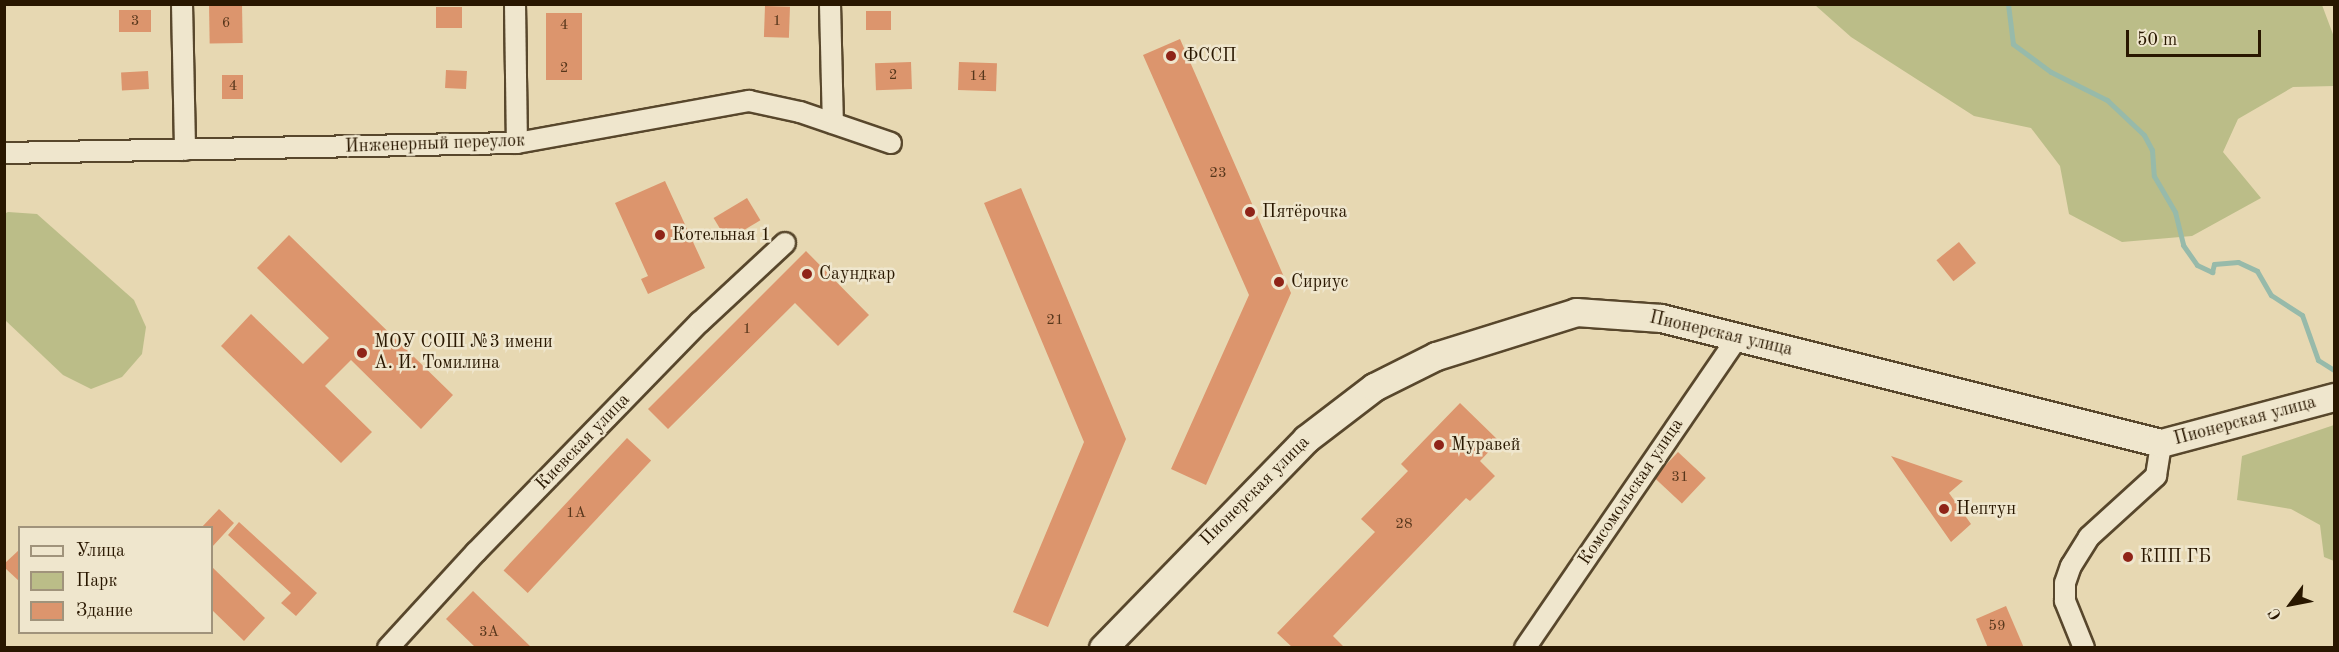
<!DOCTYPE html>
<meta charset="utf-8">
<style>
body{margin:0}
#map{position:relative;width:2339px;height:652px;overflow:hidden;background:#e7d8b2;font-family:"Old Standard TT",serif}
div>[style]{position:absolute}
.green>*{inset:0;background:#bbbd88}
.stream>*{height:5px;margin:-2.5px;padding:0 2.5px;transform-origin:2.5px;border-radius:2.5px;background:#97baaa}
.building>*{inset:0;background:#dc956d;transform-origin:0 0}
.roads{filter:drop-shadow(2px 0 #58472c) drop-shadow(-2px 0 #58472c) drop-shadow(0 2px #58472c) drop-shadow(0 -2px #58472c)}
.street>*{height:20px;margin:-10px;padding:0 10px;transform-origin:10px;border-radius:10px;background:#efe6cd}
.secondary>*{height:27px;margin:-13.5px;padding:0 13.5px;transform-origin:13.5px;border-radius:13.5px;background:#efe6cd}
.dots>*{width:16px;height:16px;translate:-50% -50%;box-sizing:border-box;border:3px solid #efe6cd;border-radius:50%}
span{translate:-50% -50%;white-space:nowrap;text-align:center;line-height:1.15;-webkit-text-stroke:5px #efe6cd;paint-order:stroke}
.number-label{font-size:15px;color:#56361b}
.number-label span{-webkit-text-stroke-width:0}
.poi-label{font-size:18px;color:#291700}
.left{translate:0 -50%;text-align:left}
.street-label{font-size:18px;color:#291700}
.frame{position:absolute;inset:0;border:6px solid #291700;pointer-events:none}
.legend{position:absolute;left:18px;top:526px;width:195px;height:108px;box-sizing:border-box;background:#efe6cd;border:2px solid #a0937b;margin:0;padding:8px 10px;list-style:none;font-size:18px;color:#291700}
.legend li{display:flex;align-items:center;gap:12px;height:30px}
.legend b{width:30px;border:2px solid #a0937b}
.north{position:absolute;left:2261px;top:574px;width:60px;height:60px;-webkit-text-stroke:4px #efe6cd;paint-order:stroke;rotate:238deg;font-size:16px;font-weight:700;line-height:24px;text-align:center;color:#291700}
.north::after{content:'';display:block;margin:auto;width:21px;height:27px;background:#291700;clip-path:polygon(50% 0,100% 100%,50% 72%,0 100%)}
.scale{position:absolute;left:2126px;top:30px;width:135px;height:27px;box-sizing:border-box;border:3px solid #291700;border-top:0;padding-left:8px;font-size:18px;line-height:21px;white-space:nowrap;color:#291700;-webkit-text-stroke:4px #efe6cd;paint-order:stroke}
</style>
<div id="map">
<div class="green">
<div style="clip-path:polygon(1815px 5px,2322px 5px,2334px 37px,2334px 86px,2293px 87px,2238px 119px,2223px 152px,2261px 198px,2192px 236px,2122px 242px,2069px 214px,2060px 166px,2031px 128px,1974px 116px,1851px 37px)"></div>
<div style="clip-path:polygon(8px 212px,37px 214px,134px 300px,146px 327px,142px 354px,122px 377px,91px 389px,63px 375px,5px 320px,4px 214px)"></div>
<div style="clip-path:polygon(2334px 425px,2334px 561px,2324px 557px,2320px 525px,2291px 509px,2237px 500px,2242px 456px)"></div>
</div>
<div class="stream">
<div style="left:2008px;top:4px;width:40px;rotate:82.9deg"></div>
<div style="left:2013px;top:44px;width:47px;rotate:36.4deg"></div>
<div style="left:2051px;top:72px;width:63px;rotate:26.6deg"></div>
<div style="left:2107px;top:100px;width:51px;rotate:43.4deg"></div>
<div style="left:2144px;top:135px;width:17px;rotate:62deg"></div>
<div style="left:2152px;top:150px;width:26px;rotate:86deg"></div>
<div style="left:2154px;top:176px;width:42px;rotate:59.7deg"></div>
<div style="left:2175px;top:212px;width:34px;rotate:76deg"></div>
<div style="left:2183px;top:245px;width:24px;rotate:55deg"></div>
<div style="left:2197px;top:265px;width:17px;rotate:25deg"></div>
<div style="left:2212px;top:272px;width:8px;rotate:-76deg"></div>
<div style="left:2214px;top:264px;width:24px;rotate:-5deg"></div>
<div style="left:2238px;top:262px;width:21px;rotate:25deg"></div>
<div style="left:2257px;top:271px;width:28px;rotate:60deg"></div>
<div style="left:2271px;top:295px;width:37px;rotate:33deg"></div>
<div style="left:2302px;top:315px;width:48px;rotate:70.4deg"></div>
<div style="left:2318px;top:360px;width:19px;rotate:32deg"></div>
</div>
<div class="building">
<div style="left:242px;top:4px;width:39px;height:33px;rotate:89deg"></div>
<div style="left:765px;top:6px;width:25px;height:31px;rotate:2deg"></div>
<div style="left:462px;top:7px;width:21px;height:26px;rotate:90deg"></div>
<div style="left:151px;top:10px;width:22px;height:32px;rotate:90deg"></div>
<div style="left:866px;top:11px;width:25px;height:19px"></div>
<div style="left:546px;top:13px;width:36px;height:67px"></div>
<div style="clip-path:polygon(1180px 39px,1291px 293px,1206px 485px,1171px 469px,1249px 295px,1143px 55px)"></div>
<div style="left:911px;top:62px;width:27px;height:36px;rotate:88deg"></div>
<div style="left:959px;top:62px;width:38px;height:28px;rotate:2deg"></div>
<div style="left:446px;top:70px;width:21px;height:18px;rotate:3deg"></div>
<div style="left:148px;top:71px;width:18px;height:27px;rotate:87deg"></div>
<div style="left:222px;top:75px;width:21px;height:24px"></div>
<div style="clip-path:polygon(665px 181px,705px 268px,648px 294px,641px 279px,648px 276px,615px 203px)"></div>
<div style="clip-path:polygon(1021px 188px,1126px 439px,1048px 627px,1013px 612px,1084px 442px,984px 203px)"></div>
<div style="left:747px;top:198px;width:26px;height:39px;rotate:59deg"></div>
<div style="clip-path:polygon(289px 235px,453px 395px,421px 429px,351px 360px,325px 386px,372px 432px,341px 463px,221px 346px,251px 314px,303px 364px,329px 338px,257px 268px)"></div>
<div style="left:1959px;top:242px;width:27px;height:29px;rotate:51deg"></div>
<div style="clip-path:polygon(806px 251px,869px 315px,838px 346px,795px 303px,668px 429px,648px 409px)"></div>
<div style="clip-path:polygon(1460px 403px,1499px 441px,1480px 461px,1495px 476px,1470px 501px,1466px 498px,1333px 636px,1345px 648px,1293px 648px,1277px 633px,1375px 532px,1361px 519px,1408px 471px,1401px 464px)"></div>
<div style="left:627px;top:438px;width:33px;height:181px;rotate:43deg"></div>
<div style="left:1678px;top:452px;width:38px;height:35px;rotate:43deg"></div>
<div style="clip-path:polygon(1891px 456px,1963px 481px,1949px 493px,1971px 524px,1951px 542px)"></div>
<div style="clip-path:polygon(219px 509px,234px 523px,212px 547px,212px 528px,201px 528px)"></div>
<div style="clip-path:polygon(239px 522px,317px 593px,296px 616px,281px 603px,291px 593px,228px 535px)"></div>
<div style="clip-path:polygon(20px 549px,20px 582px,4px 567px,4px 564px)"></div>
<div style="clip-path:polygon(212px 567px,265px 618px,244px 641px,212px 610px)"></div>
<div style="clip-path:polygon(473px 591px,532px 648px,476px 648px,446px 619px)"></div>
<div style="clip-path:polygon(2006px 606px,2024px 648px,1988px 648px,1976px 619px)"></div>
</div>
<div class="roads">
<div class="street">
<div style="left:182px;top:4px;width:146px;rotate:88.8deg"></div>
<div style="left:515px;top:4px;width:139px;rotate:89.2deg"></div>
<div style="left:830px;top:4px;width:119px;rotate:88.6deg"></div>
<div style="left:4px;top:153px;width:513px;rotate:-1.12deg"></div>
<div style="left:517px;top:143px;width:236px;rotate:-10.3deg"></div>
<div style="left:749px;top:101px;width:52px;rotate:12.2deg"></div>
<div style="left:800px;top:112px;width:96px;rotate:18.8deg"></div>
<div style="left:388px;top:648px;width:130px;rotate:-47.5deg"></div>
<div style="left:476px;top:552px;width:321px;rotate:-45.8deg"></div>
<div style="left:700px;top:322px;width:116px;rotate:-42.9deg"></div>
<div style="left:1525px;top:648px;width:377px;rotate:-55.6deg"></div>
<div style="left:2084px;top:648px;width:51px;rotate:-112deg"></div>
<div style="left:2065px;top:601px;width:18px;rotate:-90deg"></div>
<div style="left:2065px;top:583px;width:18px;rotate:-71deg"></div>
<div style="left:2071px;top:566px;width:34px;rotate:-58deg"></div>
<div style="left:2089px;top:537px;width:91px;rotate:-42.3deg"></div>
<div style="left:2156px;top:476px;width:33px;rotate:-81deg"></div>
</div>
<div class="secondary">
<div style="left:1103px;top:648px;width:291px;rotate:-45.8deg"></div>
<div style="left:1306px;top:439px;width:86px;rotate:-37.4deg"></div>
<div style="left:1374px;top:387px;width:69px;rotate:-26.6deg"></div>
<div style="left:1436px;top:356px;width:147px;rotate:-17.4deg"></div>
<div style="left:1576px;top:312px;width:85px;rotate:4deg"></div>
<div style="left:1661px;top:318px;width:515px;rotate:14.04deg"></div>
<div style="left:2161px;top:443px;width:179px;rotate:-14.9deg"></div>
</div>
</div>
<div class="dots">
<div style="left:1171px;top:56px;background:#8f2418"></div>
<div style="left:1250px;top:212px;background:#8f2418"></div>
<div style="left:660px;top:235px;background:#8f2418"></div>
<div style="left:807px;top:274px;background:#8f2418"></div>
<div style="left:1279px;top:282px;background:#8f2418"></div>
<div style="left:362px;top:353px;background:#8f2418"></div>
<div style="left:1439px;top:445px;background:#8f2418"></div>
<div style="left:1944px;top:509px;background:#8f2418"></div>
<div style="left:2128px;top:557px;background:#8f2418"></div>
</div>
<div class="number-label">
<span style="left:135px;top:22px">3</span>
<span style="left:777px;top:22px">1</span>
<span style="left:226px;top:24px">6</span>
<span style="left:564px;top:26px">4</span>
<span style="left:564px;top:69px">2</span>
<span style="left:893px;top:76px">2</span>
<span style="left:978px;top:77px">14</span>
<span style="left:233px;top:87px">4</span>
<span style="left:1218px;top:174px">23</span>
<span style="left:1055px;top:321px">21</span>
<span style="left:747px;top:330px">1</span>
<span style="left:1680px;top:478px">31</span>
<span style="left:576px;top:514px">1А</span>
<span style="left:1404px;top:525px">28</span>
<span style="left:1997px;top:627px">59</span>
<span style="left:489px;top:633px">3А</span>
</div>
<div class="poi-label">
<span class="left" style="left:1183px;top:56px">ФССП</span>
<span class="left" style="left:1262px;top:212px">Пятёрочка</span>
<span class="left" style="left:672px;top:235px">Котельная 1</span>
<span class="left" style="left:819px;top:274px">Саундкар</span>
<span class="left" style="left:1291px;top:282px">Сириус</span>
<span class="left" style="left:374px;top:353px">МОУ СОШ №3 имени<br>А. И. Томилина</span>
<span class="left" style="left:1451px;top:445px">Муравей</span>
<span class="left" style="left:1956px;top:509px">Нептун</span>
<span class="left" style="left:2140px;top:557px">КПП ГБ</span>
</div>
<div class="street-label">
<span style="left:435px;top:144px;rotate:-2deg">Инженерный переулок</span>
<span style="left:1721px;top:334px;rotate:13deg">Пионерская улица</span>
<span style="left:2245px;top:421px;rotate:-15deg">Пионерская улица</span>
<span style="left:583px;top:442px;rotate:-46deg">Киевская улица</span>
<span style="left:1255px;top:491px;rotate:-45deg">Пионерская улица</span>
<span style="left:1631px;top:492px;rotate:-56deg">Комсомольская улица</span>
</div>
<div class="frame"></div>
<ul class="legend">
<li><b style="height:8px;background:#efe6cd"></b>Улица</li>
<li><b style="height:16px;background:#bbbd88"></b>Парк</li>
<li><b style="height:16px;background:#dc956d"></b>Здание</li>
</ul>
<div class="north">С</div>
<div class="scale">50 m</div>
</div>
